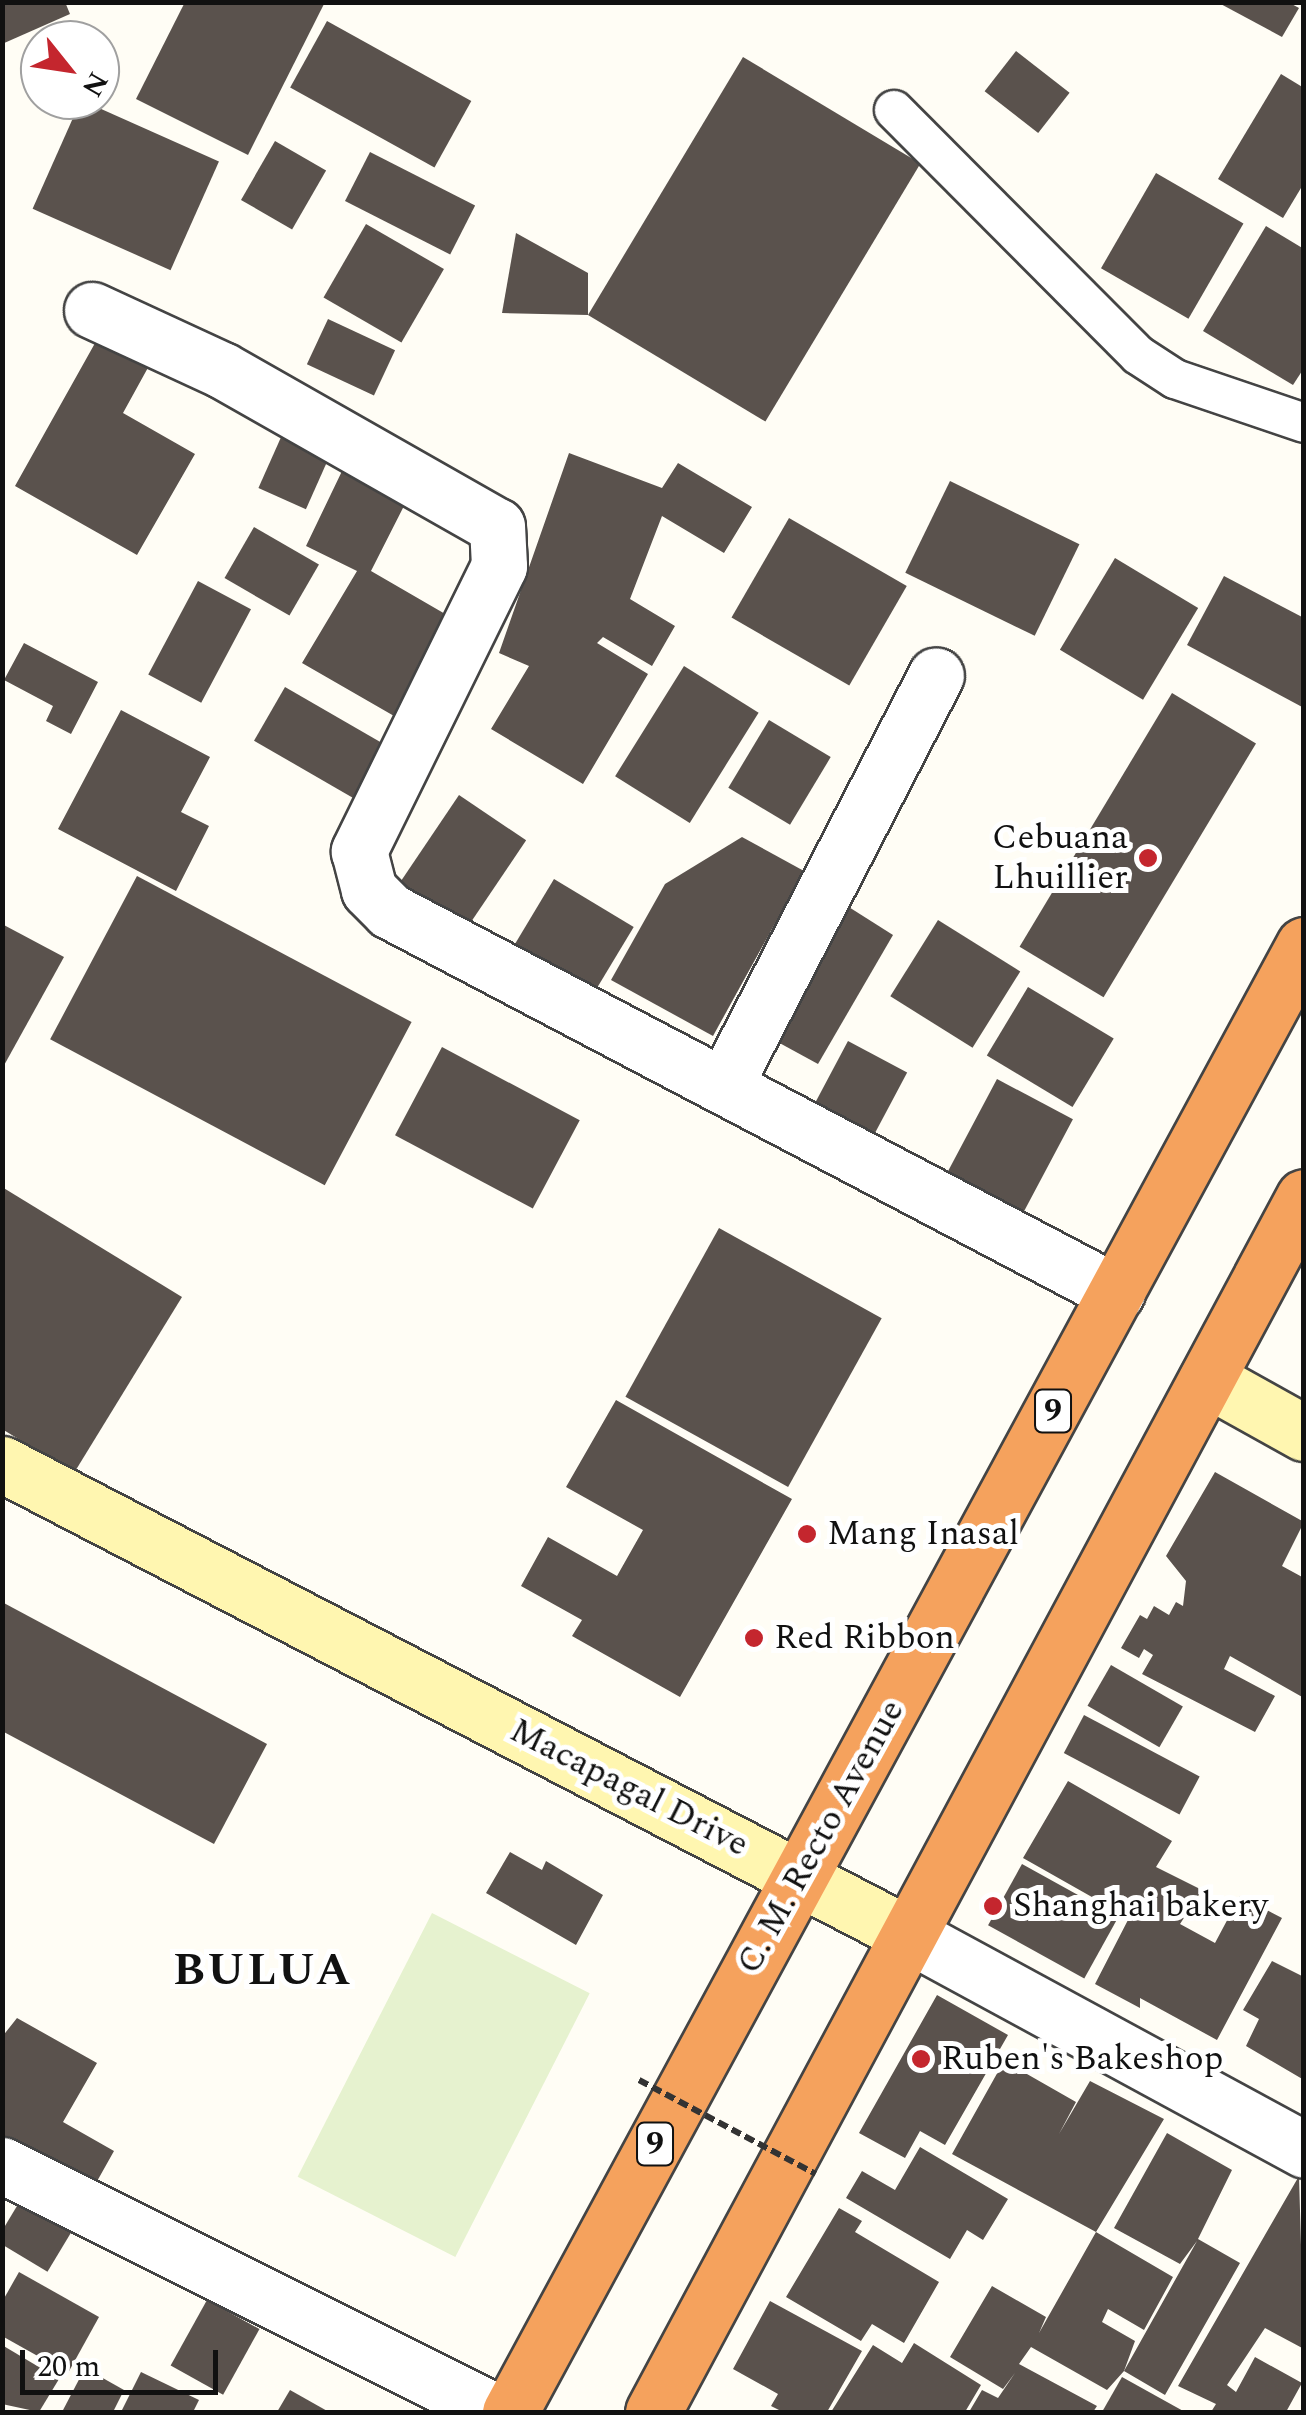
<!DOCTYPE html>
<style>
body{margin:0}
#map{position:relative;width:1306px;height:2415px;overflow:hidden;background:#fffdf5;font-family:Spectral,serif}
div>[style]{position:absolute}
.pitch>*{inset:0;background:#e6f2cf;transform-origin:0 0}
.building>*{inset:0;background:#5a524d;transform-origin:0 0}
.roads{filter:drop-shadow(2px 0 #444) drop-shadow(-2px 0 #444) drop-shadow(0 2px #444) drop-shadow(0 -2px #444)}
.lane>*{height:38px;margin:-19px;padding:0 19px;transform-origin:19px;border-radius:19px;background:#fff}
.street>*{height:55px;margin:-27.5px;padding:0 27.5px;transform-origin:27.5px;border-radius:27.5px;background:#fff}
.secondary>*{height:55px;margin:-27.5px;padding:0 27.5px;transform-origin:27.5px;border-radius:27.5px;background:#fff6b0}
.highway>*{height:55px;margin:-27.5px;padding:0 27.5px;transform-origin:27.5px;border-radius:27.5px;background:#f5a25d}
.path-bridge>*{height:6px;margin-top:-3px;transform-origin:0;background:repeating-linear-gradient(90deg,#333 0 10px,transparent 0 15px)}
.dots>*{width:28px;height:28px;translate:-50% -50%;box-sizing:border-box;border:5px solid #fff;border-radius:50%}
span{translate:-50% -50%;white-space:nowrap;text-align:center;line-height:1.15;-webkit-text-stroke:10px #fff;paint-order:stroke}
.shield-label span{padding:2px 8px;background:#fff;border:2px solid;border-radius:8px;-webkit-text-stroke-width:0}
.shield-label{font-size:32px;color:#111;font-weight:700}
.poi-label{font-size:35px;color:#111}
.right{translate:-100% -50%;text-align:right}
.left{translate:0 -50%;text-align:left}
.street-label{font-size:35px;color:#111}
.district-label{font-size:45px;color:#111;font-weight:700;letter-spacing:2.5px}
.frame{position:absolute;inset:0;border:5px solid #111;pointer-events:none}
.north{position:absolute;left:20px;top:20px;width:100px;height:100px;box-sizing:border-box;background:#fff;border:2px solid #a0a0a0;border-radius:50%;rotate:120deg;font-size:28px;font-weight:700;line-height:40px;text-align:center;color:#111}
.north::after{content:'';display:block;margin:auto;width:35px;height:45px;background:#c4262e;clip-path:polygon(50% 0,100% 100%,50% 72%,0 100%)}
.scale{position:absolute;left:20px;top:2350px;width:198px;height:45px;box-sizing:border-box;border:5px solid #111;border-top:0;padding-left:12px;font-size:30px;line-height:35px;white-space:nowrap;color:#111;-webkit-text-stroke:8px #fff;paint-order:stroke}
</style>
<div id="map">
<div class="pitch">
<div style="left:432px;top:1913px;width:177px;height:296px;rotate:27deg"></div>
</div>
<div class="building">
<div style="clip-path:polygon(2px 2px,65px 2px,70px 14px,2px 44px)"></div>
<div style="clip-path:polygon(185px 2px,325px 2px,248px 155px,136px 99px)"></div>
<div style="clip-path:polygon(1217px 2px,1288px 2px,1299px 8px,1282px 37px)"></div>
<div style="left:327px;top:21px;width:165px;height:76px;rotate:29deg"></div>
<div style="left:1016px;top:51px;width:68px;height:51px;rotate:38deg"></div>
<div style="left:743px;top:57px;width:207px;height:301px;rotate:31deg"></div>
<div style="clip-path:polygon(1281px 74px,1304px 88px,1304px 183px,1283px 218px,1218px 179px)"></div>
<div style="left:81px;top:100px;width:151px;height:119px;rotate:24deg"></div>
<div style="left:275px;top:141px;width:59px;height:68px;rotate:30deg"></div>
<div style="left:370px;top:152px;width:118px;height:55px;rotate:27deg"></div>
<div style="left:1156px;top:173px;width:101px;height:110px;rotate:30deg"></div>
<div style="left:366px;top:224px;width:90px;height:85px;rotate:30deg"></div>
<div style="clip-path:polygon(1266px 226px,1304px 249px,1304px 368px,1293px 385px,1203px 331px)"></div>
<div style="clip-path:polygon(516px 233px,588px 273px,588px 315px,502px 313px)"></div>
<div style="left:328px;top:319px;width:74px;height:50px;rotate:25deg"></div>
<div style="clip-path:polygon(99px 336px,150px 364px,123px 413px,195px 454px,137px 555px,15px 486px)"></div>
<div style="left:282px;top:435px;width:52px;height:58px;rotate:24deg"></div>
<div style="clip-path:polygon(569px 453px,662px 488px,678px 463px,752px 507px,724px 553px,662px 516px,630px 599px,675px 626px,652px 666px,603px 637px,597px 643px,648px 674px,583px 784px,491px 729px,529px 666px,499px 653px)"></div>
<div style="clip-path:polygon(343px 469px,407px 500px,371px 571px,459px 622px,401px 720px,302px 663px,357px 571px,306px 546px)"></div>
<div style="left:950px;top:481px;width:144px;height:102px;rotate:26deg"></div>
<div style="left:789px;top:518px;width:136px;height:115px;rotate:30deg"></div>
<div style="left:254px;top:527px;width:75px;height:59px;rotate:30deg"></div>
<div style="left:1115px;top:558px;width:97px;height:107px;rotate:31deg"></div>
<div style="clip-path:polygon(1224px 576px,1304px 618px,1304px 708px,1187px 645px)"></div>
<div style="left:198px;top:581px;width:60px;height:106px;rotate:28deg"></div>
<div style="clip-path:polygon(24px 643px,98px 682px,71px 734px,46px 721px,53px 706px,4px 680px)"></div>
<div style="left:684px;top:666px;width:88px;height:130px;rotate:32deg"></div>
<div style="left:285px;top:687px;width:118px;height:62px;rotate:30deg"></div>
<div style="left:1172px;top:693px;width:98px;height:296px;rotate:31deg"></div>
<div style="clip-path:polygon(121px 710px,210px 757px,181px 812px,209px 826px,176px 891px,58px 829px)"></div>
<div style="left:769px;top:720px;width:72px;height:79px;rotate:31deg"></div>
<div style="left:459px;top:795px;width:81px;height:114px;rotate:34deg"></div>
<div style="clip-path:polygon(742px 837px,804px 871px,713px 1036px,611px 980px,665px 884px)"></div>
<div style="left:137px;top:876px;width:311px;height:185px;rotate:28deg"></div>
<div style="left:554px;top:879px;width:93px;height:88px;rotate:31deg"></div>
<div style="clip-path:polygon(833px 897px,893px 935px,818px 1064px,763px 1034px)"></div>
<div style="left:938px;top:920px;width:97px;height:90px;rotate:32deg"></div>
<div style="clip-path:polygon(2px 924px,64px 957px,2px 1069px)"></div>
<div style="left:1028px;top:987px;width:100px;height:80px;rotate:31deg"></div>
<div style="left:848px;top:1041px;width:67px;height:75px;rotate:28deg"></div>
<div style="left:442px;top:1047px;width:156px;height:100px;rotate:28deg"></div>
<div style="left:997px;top:1079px;width:86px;height:116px;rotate:28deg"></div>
<div style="clip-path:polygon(2px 1187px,182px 1297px,74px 1473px,2px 1429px)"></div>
<div style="left:719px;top:1228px;width:186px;height:193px;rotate:29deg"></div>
<div style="clip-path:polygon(616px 1400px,792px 1499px,680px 1697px,572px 1636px,582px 1620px,521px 1586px,548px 1537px,617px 1576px,643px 1530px,566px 1487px)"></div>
<div style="clip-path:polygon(1215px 1472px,1304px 1522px,1282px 1566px,1304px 1578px,1304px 1698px,1230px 1656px,1224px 1669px,1275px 1696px,1255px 1732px,1142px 1674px,1153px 1655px,1144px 1649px,1139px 1658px,1121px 1648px,1140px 1615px,1147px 1619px,1154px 1606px,1169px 1615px,1176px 1602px,1183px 1606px,1186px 1581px,1166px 1556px)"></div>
<div style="clip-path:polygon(2px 1602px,267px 1744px,214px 1844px,2px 1731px)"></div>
<div style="left:1111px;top:1665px;width:83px;height:47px;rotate:30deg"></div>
<div style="left:1084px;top:1715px;width:131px;height:43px;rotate:28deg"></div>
<div style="clip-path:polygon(1068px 1781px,1172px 1841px,1156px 1867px,1202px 1890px,1180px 1924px,1215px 1943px,1240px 1896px,1282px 1918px,1217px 2040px,1140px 1998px,1140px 2008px,1095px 1984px,1129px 1918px,1023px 1858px)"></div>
<div style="clip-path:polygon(510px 1852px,542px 1870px,546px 1861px,603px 1895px,576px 1945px,486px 1893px)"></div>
<div style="left:1022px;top:1864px;width:110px;height:70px;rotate:29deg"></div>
<div style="clip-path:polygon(1272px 1961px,1304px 1977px,1304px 2080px,1246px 2046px,1259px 2019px,1243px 2010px)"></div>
<div style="clip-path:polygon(937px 1995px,1008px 2035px,945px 2145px,920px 2131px,905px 2158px,859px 2133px)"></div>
<div style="clip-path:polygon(17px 2018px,97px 2063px,63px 2122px,114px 2151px,91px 2192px,2px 2141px,2px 2037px)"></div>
<div style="clip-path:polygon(1004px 2061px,1076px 2102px,1059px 2134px,1090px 2081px,1164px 2119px,1096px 2232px,952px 2154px)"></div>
<div style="clip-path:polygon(1167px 2133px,1232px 2170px,1198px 2239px,1240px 2263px,1165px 2395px,1124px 2371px,1197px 2241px,1180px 2264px,1114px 2228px)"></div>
<div style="clip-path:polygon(920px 2147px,1008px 2199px,983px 2240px,967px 2230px,950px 2259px,846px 2198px,862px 2171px,895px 2190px)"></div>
<div style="clip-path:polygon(1299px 2176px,1304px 2349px,1265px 2328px,1227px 2385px,1236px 2392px,1255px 2357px,1302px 2383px,1286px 2412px,1211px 2412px,1216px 2404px,1178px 2386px)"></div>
<div style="left:29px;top:2186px;width:60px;height:64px;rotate:31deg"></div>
<div style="clip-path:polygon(839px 2208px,862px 2221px,855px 2232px,939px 2282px,904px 2343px,872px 2324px,861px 2341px,786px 2297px)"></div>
<div style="clip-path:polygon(1096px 2232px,1173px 2277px,1144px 2330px,1108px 2309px,1102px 2322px,1135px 2341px,1124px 2371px,1107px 2390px,1031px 2347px,1019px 2364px,1097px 2406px,1093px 2412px,969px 2412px,982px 2390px,998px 2398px,1015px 2373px,1003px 2389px,950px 2357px,992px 2286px,1046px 2317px,1039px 2333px)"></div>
<div style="clip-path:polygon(19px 2272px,99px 2317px,68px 2373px,2px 2336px,2px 2302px)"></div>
<div style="left:207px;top:2300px;width:60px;height:75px;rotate:29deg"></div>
<div style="clip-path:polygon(770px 2301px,862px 2351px,827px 2412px,783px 2412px,771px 2406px,778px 2394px,733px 2369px)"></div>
<div style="clip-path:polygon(914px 2343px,981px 2385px,965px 2412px,831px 2412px,873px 2345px,902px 2363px)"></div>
<div style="clip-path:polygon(2px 2345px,59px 2379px,39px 2412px,2px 2404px)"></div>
<div style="clip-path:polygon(85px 2368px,124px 2390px,113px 2412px,62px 2412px)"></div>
<div style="clip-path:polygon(141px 2372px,199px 2400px,193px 2412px,121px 2412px)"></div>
<div style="clip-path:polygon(1122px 2377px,1185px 2412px,1102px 2412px)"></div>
<div style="clip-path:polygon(290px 2390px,329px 2412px,277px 2412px)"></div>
</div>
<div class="roads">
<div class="lane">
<div style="left:894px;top:110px;width:346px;rotate:45.1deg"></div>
<div style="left:1138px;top:355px;width:44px;rotate:33deg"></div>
<div style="left:1175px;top:379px;width:136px;rotate:18.8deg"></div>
</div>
<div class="street">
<div style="left:92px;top:310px;width:143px;rotate:24.8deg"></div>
<div style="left:222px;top:370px;width:316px;rotate:29.6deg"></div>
<div style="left:497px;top:526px;width:40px;rotate:87.1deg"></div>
<div style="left:499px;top:566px;width:318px;rotate:116.2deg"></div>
<div style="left:359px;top:851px;width:40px;rotate:75.6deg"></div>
<div style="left:369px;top:890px;width:30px;rotate:45deg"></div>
<div style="left:390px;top:911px;width:821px;rotate:27.72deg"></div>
<div style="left:724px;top:1086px;width:462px;rotate:-62.7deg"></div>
<div style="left:907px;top:1934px;width:452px;rotate:28.5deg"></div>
<div style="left:2px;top:2165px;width:552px;rotate:26.57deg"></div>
</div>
<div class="secondary">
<div style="left:1207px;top:1379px;width:111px;rotate:29.1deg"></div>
<div style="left:2px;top:1464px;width:1020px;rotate:27.44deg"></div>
</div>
<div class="highway">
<div style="left:510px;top:2412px;width:1668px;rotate:-61.58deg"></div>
<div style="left:653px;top:2412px;width:1378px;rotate:-61.82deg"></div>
</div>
</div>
<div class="path-bridge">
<div style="left:639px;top:2080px;width:200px;rotate:28deg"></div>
</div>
<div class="dots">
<div style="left:1148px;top:858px;background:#c4262e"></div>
<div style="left:807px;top:1534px;background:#c4262e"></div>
<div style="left:754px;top:1638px;background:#c4262e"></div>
<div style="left:993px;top:1906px;background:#c4262e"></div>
<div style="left:921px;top:2059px;background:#c4262e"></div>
</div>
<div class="shield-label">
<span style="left:1053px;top:1411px">9</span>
<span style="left:655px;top:2144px">9</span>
</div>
<div class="poi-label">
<span class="right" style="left:1128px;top:858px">Cebuana<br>Lhuillier</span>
<span class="left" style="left:827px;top:1534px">Mang Inasal</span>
<span class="left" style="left:774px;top:1638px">Red Ribbon</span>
<span class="left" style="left:1013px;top:1906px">Shanghai bakery</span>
<span class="left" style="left:941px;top:2059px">Ruben's Bakeshop</span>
</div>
<div class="street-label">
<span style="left:629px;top:1788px;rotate:27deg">Macapagal Drive</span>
<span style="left:821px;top:1837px;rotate:-61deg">C. M. Recto Avenue</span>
</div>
<div class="district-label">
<span style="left:263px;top:1971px">BULUA</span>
</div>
<div class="frame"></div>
<div class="north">N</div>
<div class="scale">20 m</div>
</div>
